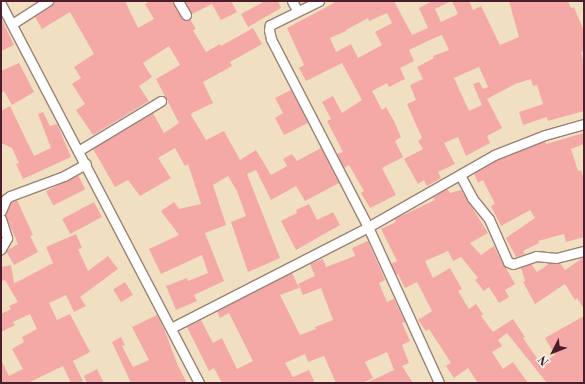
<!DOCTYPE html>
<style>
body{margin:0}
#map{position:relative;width:585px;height:384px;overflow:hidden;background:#f0e0c1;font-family:"Libre Bodoni",serif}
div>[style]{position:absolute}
.building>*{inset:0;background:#f5a9a7;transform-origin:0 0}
.roads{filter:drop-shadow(1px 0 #9d8076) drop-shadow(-1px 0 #9d8076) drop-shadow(0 1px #9d8076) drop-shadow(0 -1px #9d8076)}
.street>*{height:9px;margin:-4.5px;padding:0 4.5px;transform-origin:4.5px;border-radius:4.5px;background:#fff}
span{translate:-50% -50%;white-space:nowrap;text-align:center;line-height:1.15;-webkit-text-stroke:3.5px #f7f3e8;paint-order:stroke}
.frame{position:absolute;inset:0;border:2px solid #4a1f2b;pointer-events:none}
.north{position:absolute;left:533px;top:332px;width:40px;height:40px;-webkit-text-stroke:3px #f7f3e8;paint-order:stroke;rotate:228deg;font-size:11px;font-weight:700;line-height:16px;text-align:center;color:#4a1f2b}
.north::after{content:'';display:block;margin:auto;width:14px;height:18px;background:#4a1f2b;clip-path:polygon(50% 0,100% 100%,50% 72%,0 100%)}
</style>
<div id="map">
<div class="building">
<div style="clip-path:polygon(54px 1px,125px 1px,138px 28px,154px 19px,145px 4px,150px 1px,172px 1px,183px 20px,186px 21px,190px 19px,196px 29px,193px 30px,206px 52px,220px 44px,221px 46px,253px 28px,262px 44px,230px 62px,232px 66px,203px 82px,213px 103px,192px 113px,191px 115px,206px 140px,224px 131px,240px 160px,256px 150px,271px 175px,287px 166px,283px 159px,292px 154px,297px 161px,321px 148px,339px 183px,305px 201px,296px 186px,271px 200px,256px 170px,247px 174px,280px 258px,248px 272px,231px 222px,246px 216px,237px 191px,228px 176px,213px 185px,226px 225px,205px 233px,224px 281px,194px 295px,197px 301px,176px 310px,166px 286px,187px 278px,188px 281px,208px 273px,202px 255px,161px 274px,149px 249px,179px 235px,161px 211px,174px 202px,179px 209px,201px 204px,188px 164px,185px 166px,175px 148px,158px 158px,171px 178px,140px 196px,128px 180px,115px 187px,93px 149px,153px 113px,164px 133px,179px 123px,156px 79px,180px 65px,169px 46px,143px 63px,152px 77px,139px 86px,149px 101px,93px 135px,76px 110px,85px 104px,72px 84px,81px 78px,74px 67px,94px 54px,70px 12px,42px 29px,35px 17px,51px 6px)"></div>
<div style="clip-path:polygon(185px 1px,231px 1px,237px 12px,221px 20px,212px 4px,192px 14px)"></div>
<div style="clip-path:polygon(265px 1px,278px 1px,281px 8px,248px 27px,241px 14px)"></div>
<div style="clip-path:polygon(evenodd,333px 1px,394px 1px,412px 35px,428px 28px,419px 8px,432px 1px,451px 1px,435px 9px,441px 22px,458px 14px,452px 1px,469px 1px,473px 10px,481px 6px,500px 45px,519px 37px,509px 1px,568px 1px,571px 8px,574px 7px,584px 31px,584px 51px,581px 52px,584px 63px,584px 111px,548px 121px,547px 117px,523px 125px,519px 112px,543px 104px,537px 85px,533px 86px,531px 79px,515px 84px,487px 99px,502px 128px,487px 136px,490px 143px,466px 156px,458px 137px,444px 143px,455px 164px,438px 172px,441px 178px,427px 186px,424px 180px,418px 184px,404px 159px,423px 149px,418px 141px,422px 138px,407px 104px,416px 100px,410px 85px,423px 79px,417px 67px,434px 58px,433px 56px,449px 50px,442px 35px,434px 38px,409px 50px,414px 61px,400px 68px,405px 79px,389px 87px,387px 83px,372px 91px,382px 110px,386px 107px,394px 121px,401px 137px,395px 141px,403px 157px,382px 168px,396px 195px,370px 208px,361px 193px,364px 191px,349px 165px,344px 168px,337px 154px,343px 152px,327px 121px,331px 119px,322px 102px,333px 96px,342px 113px,362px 100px,342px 63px,306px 81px,299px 68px,304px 65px,287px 28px,334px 3px,333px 1px,387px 13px,392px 23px,375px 32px,382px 45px,358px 58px,351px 44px,336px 52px,330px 38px,346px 31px,346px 30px,368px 18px,369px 21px,387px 13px,333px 1px,479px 67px,488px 87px,483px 89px,479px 82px,473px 84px,482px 105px,469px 111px,454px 78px,479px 67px)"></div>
<div style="clip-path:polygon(1px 18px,14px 45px,1px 51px)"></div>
<div style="clip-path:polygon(19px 63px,34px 92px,12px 105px,4px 91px,1px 93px,1px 71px)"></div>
<div style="clip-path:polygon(291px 90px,308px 123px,284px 135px,275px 118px,283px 113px,275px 98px)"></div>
<div style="clip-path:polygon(10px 106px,34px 156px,51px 148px,38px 114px,43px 112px,50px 126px,57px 124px,71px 157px,23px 179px,16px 164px,19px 163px,12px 148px,1px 143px,1px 111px)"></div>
<div style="clip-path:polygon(584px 133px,584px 144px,571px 149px,578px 171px,581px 170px,584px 179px,584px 237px,566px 242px,564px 234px,538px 241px,539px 243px,523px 251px,525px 254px,516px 257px,506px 238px,535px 218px,530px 210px,501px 226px,491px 206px,495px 204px,483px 180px,478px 183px,474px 173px,497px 160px,545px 141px,546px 144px)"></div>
<div style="left:78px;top:175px;width:16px;height:36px;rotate:63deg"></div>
<div style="clip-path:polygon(447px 189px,450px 193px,461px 190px,488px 233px,470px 243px,481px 255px,494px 246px,503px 264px,506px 268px,515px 284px,505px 290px,509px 297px,499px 303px,489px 287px,484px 291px,475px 280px,478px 278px,461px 257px,453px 261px,448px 251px,425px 261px,433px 278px,450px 268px,462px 289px,458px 291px,469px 309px,476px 304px,483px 314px,481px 316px,493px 332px,513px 319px,525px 337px,523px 338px,541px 364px,555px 355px,545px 338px,584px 316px,584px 383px,547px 383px,507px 333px,498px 340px,502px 346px,492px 352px,503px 369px,513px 362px,528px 383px,478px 383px,468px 368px,454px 378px,446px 366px,451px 363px,429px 329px,426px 331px,418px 320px,432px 311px,417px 282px,405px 288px,398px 274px,397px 275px,391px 264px,397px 261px,381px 229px,396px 222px,395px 219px,435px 200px,433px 197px)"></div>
<div style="clip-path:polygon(17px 200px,33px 235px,30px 236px,38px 252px,14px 265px,6px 251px,18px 244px,5px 215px,11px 203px)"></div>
<div style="left:94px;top:202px;width:17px;height:36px;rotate:62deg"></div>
<div style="clip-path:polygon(309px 204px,317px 220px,333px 212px,340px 225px,296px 250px,281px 221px,297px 213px,296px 210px)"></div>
<div style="clip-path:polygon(76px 234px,82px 248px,78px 249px,88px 271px,108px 256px,118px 269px,80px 297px,86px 306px,74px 312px,66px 295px,49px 303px,57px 320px,70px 314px,90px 352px,73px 361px,83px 381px,79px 383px,71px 383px,63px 366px,28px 383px,1px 383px,1px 360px,9px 376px,23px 369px,12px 349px,24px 342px,22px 337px,37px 329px,30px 314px,13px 322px,15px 325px,1px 332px,1px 314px,11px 309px,9px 306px,18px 302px,5px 280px,1px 281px,1px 267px,11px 265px,14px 283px,19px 281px,53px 263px,46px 247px)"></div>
<div style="clip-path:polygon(368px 241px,385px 280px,379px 283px,387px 302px,394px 299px,405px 322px,402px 323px,410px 341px,402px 345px,409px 363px,402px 366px,413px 383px,366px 383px,394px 370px,387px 352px,365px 362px,373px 378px,363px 383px,336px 383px,324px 356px,308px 362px,305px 354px,285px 363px,293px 377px,309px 370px,315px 383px,222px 383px,214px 368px,209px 371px,187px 327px,201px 320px,213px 343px,222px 338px,237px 369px,253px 361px,229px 313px,220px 318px,217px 311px,292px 273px,299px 288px,280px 295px,300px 335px,316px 329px,315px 327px,333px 320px,321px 288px,303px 295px,298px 284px,315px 276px,310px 264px,323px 259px,326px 267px,355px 256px,352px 248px)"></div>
<div style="clip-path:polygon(584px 257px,584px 309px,577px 298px,575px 300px,565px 284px,535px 304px,523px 282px,525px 281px,521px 268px,531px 264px,537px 272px,550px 263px,560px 263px,565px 270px)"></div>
<div style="left:125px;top:282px;width:15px;height:14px;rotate:58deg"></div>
<div style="clip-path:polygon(157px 315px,164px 329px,178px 366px,187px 383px,131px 383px,112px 342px,121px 337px,125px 345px,122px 346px,133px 367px,149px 360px,132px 327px)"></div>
<div style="clip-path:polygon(97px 369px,104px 383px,87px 383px,84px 376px)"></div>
</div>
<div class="roads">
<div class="street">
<div style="left:178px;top:1px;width:16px;rotate:60deg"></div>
<div style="left:292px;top:1px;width:10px;rotate:61deg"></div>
<div style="left:319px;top:1px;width:55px;rotate:153.9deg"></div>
<div style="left:270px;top:25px;width:5px;rotate:101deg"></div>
<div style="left:269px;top:30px;width:9px;rotate:77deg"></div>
<div style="left:271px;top:39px;width:212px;rotate:62.7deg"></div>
<div style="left:368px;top:227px;width:171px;rotate:65.5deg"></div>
<div style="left:1px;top:4px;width:428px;rotate:62.4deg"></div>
<div style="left:12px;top:24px;width:43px;rotate:-32.6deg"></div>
<div style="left:78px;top:151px;width:97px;rotate:-31.1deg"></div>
<div style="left:460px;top:175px;width:26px;rotate:62deg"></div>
<div style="left:472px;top:198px;width:27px;rotate:51deg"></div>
<div style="left:489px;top:219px;width:47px;rotate:66.2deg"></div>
<div style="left:508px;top:262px;width:5px;rotate:22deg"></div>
<div style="left:513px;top:264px;width:24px;rotate:-19deg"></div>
<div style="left:536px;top:256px;width:20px;rotate:6deg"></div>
<div style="left:556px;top:258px;width:29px;rotate:-14deg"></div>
<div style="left:1px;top:211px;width:13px;rotate:-67deg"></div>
<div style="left:6px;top:199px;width:5px;rotate:-37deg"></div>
<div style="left:10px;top:196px;width:58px;rotate:-20.3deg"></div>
<div style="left:64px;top:176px;width:25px;rotate:-29deg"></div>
<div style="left:1px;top:219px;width:20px;rotate:72deg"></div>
<div style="left:7px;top:238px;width:13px;rotate:119deg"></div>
<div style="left:171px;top:328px;width:221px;rotate:-27.1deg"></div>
<div style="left:368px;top:227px;width:145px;rotate:-29.7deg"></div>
<div style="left:494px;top:155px;width:55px;rotate:-21.4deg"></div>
<div style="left:545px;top:135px;width:41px;rotate:-15.8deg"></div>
</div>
</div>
<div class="frame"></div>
<div class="north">N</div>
</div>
